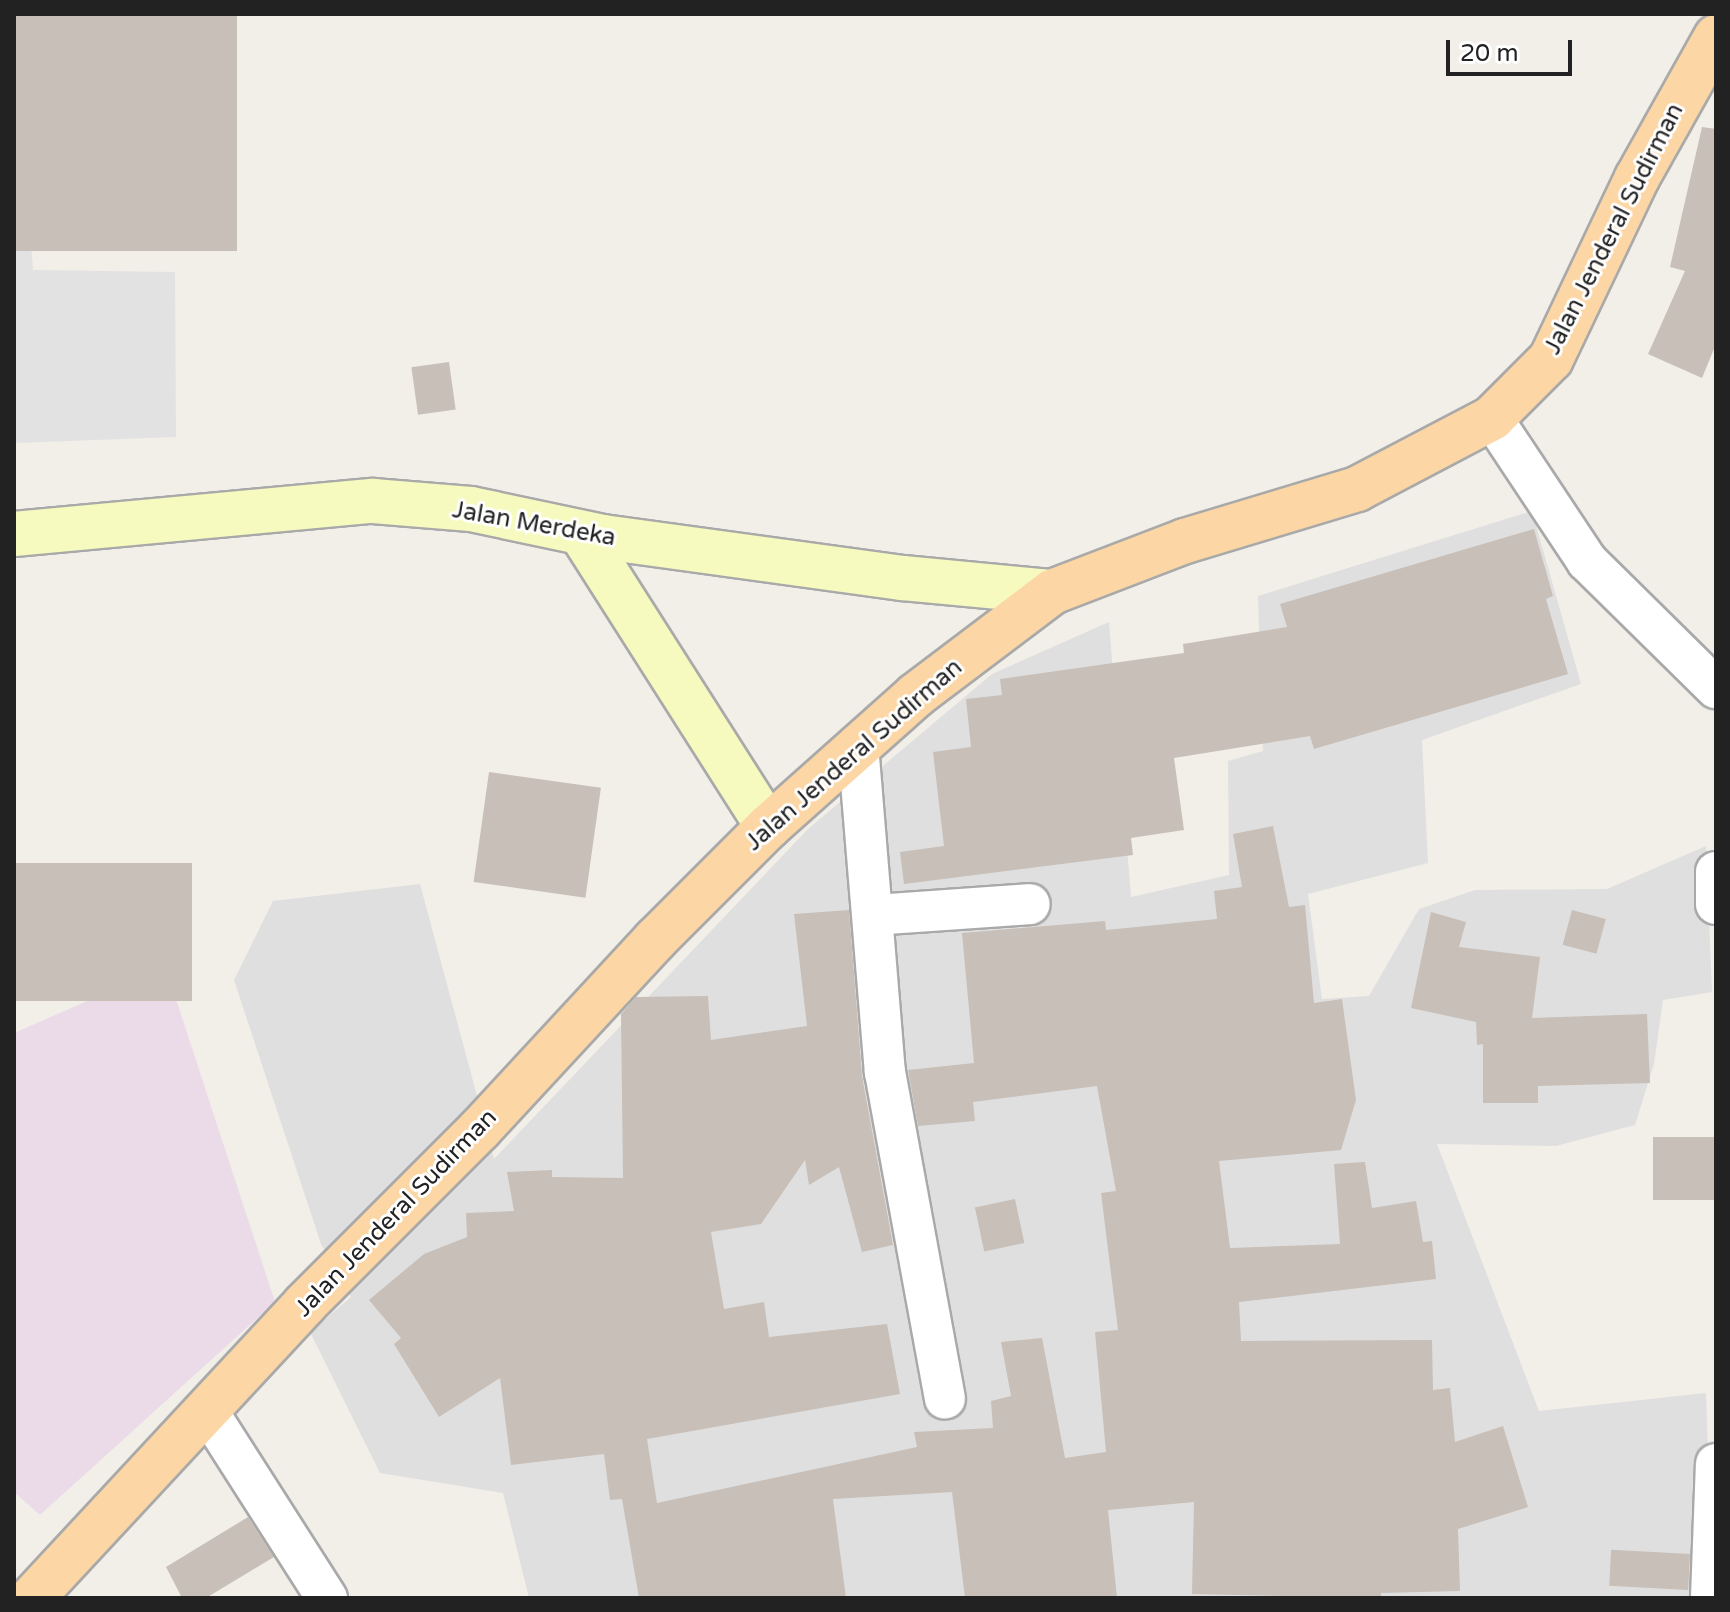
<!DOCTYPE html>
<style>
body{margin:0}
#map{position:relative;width:1730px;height:1612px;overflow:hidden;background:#f2efe9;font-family:"Varela Round",sans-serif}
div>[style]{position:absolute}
.residential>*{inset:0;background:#e0dfdf}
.industrial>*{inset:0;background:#ebdbe8}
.parking>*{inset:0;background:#e2e2e2}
.building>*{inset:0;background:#c7bfb8;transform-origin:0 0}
.roads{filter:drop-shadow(2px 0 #a9a9a9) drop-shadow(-2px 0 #a9a9a9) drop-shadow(0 2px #a9a9a9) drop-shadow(0 -2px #a9a9a9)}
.street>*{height:40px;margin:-20px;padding:0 20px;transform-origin:20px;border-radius:20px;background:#fff}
.secondary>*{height:44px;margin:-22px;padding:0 22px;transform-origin:22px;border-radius:22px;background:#f7fabf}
.primary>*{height:44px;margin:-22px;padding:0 22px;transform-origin:22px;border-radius:22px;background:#fcd6a4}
span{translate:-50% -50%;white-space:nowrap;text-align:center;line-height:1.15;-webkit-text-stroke:6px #fff;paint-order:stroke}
.street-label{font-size:24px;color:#222}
.frame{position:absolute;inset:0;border:16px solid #222;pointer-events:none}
.scale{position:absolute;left:1446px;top:40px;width:126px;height:36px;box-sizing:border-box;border:4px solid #222;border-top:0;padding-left:10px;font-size:24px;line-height:28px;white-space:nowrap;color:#222;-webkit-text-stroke:6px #fff;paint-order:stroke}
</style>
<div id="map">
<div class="residential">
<div style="clip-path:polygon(1532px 511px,1581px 684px,1422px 740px,1428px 863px,1308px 894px,1322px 999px,1369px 996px,1419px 909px,1475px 890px,1607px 889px,1706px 846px,1712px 992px,1663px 1000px,1654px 1064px,1635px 1125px,1556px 1146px,1437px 1144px,1539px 1411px,1706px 1393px,1713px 1598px,529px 1598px,503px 1493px,380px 1473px,310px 1332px,351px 1297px,321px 1244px,234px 980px,273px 901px,420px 884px,494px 1159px,808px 829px,992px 674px,1109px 622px,1131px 897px,1229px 875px,1228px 761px,1263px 751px,1258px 596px)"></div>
</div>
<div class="industrial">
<div style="clip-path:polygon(112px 990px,173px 990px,275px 1302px,40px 1515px,14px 1492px,14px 1033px)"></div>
</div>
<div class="parking">
<div style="clip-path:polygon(14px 14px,33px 270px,175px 272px,176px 437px,14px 443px)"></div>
</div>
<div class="building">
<div style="left:14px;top:14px;width:223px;height:237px"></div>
<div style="clip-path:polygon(1702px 127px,1716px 129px,1716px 344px,1702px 378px,1648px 354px,1685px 271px,1670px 267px)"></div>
<div style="left:449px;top:362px;width:48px;height:38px;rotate:82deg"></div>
<div style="clip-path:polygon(1534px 529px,1553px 596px,1546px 599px,1568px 674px,1314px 749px,1310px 736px,1174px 758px,1184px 830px,1131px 838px,1133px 855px,904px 884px,900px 852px,944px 846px,933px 752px,971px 747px,966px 699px,1002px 695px,1000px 679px,1184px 653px,1183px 644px,1287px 627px,1280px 604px)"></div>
<div style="left:489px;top:772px;width:113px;height:111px;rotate:8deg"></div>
<div style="clip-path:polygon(1273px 826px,1289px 907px,1305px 905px,1314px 1003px,1342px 999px,1356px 1100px,1341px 1150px,1219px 1161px,1230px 1248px,1340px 1244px,1334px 1164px,1365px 1162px,1372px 1208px,1416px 1201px,1423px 1242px,1432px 1241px,1436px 1279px,1239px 1302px,1241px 1341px,1432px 1340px,1433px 1390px,1450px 1388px,1455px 1442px,1503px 1426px,1528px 1507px,1458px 1529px,1460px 1591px,1381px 1593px,1381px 1598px,1192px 1594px,1194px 1502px,1108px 1510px,1117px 1598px,965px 1598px,952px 1492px,833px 1499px,846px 1598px,639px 1598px,622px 1499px,610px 1500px,604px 1454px,511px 1465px,500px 1378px,439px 1417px,394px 1344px,401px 1338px,369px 1300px,424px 1254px,467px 1237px,466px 1213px,514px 1211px,507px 1172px,552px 1170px,552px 1177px,623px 1178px,621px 1014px,636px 997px,708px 996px,711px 1040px,807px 1026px,794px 914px,849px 910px,862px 1076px,893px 1245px,862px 1252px,839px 1167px,809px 1185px,805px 1160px,761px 1224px,711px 1232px,724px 1309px,764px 1302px,769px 1337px,887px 1324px,900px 1394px,647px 1439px,657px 1503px,917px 1447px,914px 1432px,993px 1428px,991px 1401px,1011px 1396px,1001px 1342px,1042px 1338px,1065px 1458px,1106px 1452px,1095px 1332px,1118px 1330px,1101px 1193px,1116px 1191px,1097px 1086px,973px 1102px,975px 1121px,918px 1126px,908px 1070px,974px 1063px,962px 933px,1105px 921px,1106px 930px,1217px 919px,1214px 891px,1242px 887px,1233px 834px)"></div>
<div style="left:14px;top:863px;width:178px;height:138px"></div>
<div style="left:1572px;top:910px;width:35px;height:36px;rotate:15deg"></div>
<div style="clip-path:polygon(1431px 912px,1466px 922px,1459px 947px,1540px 957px,1532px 1018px,1647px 1014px,1650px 1083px,1538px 1086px,1538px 1103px,1483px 1103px,1483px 1044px,1477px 1045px,1476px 1022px,1411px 1008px)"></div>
<div style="left:1716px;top:1137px;width:63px;height:63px;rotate:90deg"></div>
<div style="left:1015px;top:1199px;width:45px;height:41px;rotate:78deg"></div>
<div style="clip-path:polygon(248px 1517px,274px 1557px,206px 1598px,182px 1598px,166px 1567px)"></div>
<div style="left:1690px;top:1554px;width:36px;height:79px;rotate:93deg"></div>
</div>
<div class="roads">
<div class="street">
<div style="left:1492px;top:418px;width:172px;rotate:56.4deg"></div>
<div style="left:1587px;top:561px;width:181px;rotate:44.6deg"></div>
<div style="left:858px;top:745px;width:328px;rotate:85.3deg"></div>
<div style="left:885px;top:1072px;width:332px;rotate:79.6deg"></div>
<div style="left:1716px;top:872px;width:32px;rotate:90deg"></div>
<div style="left:874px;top:915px;width:156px;rotate:-4deg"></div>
<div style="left:208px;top:1412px;width:221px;rotate:57.4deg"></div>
<div style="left:1711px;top:1598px;width:134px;rotate:-87.9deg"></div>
</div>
<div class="secondary">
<div style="left:581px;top:533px;width:348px;rotate:57.5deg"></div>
<div style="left:14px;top:534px;width:361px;rotate:-5.3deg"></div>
<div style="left:373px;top:501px;width:98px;rotate:4.7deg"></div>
<div style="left:471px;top:509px;width:135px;rotate:12deg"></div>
<div style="left:603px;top:537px;width:303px;rotate:7.8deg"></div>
<div style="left:903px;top:578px;width:150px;rotate:5.4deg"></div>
</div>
<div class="primary">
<div style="left:32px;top:1598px;width:401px;rotate:-47.1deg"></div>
<div style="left:305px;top:1304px;width:247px;rotate:-45deg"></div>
<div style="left:480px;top:1129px;width:258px;rotate:-47.2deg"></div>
<div style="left:655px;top:940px;width:160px;rotate:-45deg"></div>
<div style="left:768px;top:827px;width:198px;rotate:-41.7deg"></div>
<div style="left:916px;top:695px;width:171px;rotate:-37.1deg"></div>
<div style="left:1052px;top:592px;width:142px;rotate:-21deg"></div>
<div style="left:1185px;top:541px;width:180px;rotate:-16.8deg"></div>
<div style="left:1357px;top:489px;width:153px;rotate:-27.7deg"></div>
<div style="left:1492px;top:418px;width:83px;rotate:-45deg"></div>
<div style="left:1551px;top:359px;width:200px;rotate:-64.6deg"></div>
<div style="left:1637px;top:178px;width:162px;rotate:-60.7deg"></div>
</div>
</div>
<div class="street-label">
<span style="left:1614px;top:229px;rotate:-63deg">Jalan Jenderal Sudirman</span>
<span style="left:534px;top:524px;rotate:10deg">Jalan Merdeka</span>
<span style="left:854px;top:755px;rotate:-41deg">Jalan Jenderal Sudirman</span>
<span style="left:396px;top:1213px;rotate:-46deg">Jalan Jenderal Sudirman</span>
</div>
<div class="frame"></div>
<div class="scale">20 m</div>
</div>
